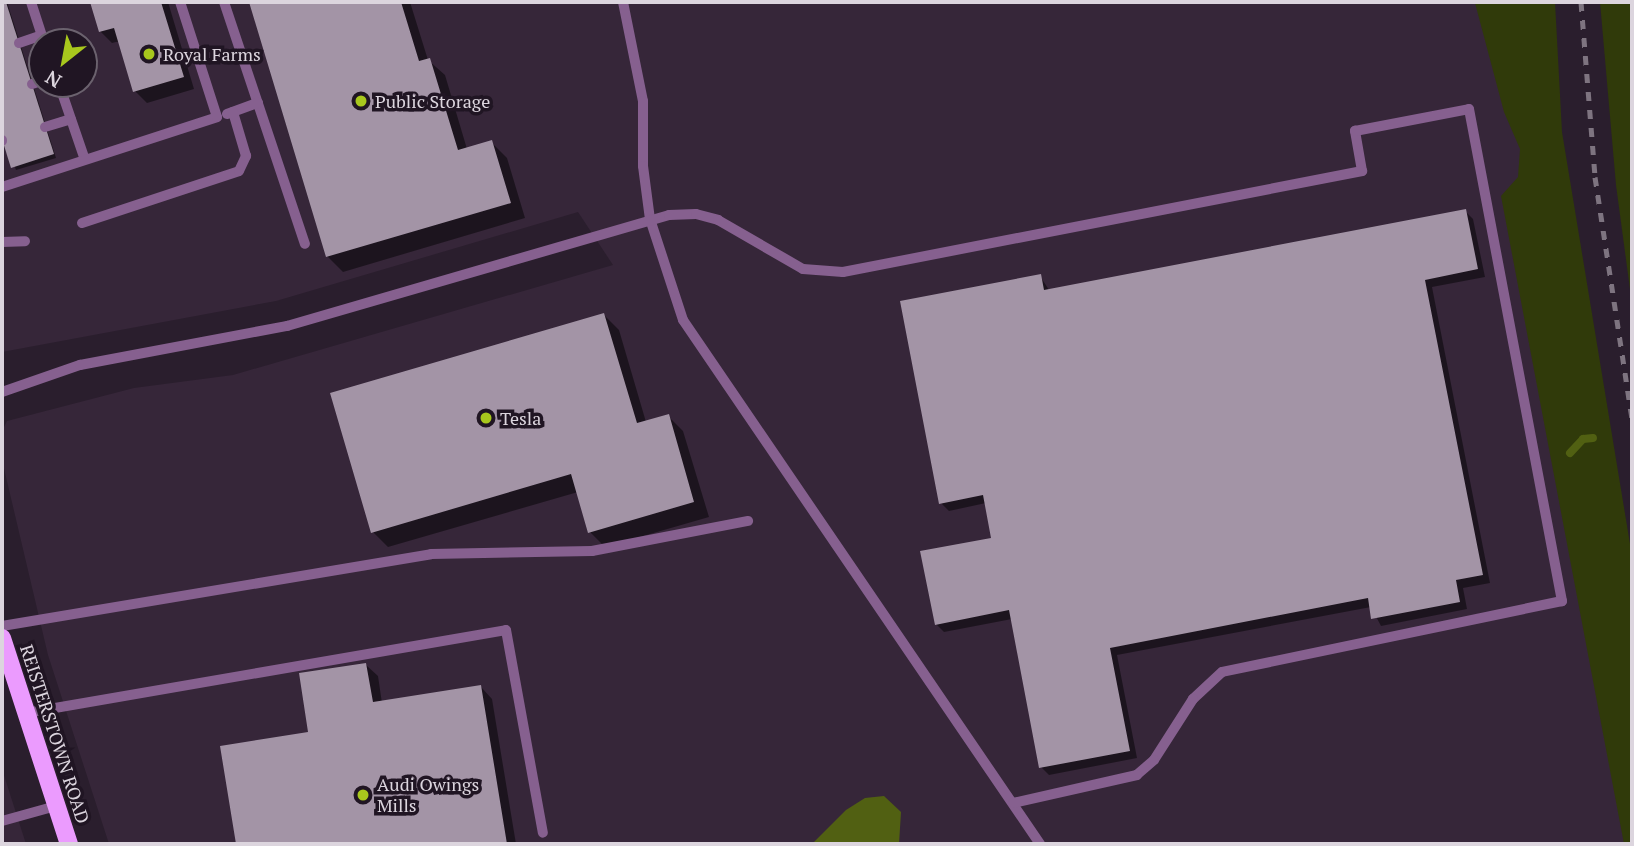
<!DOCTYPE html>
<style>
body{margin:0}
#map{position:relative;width:1634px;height:846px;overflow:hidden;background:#2a1e2d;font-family:"PT Serif",serif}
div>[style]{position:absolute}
.built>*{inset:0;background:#362639}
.green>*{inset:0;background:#303a0a}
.water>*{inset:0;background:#516012}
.shadow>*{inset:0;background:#0007}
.stream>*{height:8px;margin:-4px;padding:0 4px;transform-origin:4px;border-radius:4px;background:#516012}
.building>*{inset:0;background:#a394a6}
.lane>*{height:10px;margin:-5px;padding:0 5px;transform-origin:5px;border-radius:5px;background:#86608f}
.primary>*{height:18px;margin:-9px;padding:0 9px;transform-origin:9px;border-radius:9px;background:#eb9bfe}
.rail>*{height:5px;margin-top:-2.5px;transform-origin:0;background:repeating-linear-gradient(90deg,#7e7480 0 9px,transparent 0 18px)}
.dots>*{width:19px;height:19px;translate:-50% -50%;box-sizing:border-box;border:4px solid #201523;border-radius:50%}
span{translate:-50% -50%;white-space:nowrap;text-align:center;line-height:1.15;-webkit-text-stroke:7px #201523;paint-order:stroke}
.poi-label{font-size:18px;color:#dcd5de}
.left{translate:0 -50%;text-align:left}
.street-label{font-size:18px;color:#dcd5de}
.frame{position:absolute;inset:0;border:4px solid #dcd5de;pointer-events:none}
.north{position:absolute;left:28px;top:28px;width:70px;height:70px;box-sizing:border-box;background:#201523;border:2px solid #6b626e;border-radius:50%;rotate:211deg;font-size:19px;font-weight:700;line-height:28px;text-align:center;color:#dcd5de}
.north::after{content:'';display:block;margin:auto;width:24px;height:32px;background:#a8c71d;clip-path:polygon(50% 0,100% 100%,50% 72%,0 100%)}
</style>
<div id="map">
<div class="built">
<div style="clip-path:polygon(evenodd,2px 2px,1528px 2px,1632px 844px,109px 844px,48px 655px,2px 460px,2px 431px,7px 421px,134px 388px,233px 375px,613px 265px,578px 212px,276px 301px,2px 352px,2px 2px,42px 42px,84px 42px,84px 84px,42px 84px,42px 42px)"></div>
<div style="clip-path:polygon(2px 769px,26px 844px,2px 844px)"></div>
</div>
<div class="green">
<div style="clip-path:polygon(1555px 2px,1562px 132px,1632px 556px,1632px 844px,1624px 844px,1501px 196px,1518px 177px,1520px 149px,1504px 112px,1475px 3px)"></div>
<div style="clip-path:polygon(1600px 2px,1632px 2px,1632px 304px,1616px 185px)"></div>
</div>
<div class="water">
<div style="clip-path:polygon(884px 796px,901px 812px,899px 844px,812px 844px,846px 810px,865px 798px)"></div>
</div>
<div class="shadow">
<div style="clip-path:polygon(2px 2px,7px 2px,56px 158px,16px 170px,2px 133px)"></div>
<div style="clip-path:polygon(92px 2px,168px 2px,194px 89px,147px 103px,135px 91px,120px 41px,112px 43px,100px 31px)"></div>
<div style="clip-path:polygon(251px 2px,410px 2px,428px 60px,445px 75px,467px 149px,491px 142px,507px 158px,525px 218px,343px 272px,327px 256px)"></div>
<div style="clip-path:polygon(1465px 211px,1473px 219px,1485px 277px,1432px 287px,1490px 583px,1463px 588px,1467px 609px,1381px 626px,1371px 607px,1117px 655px,1137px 758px,1049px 775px,1041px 767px,1012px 619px,944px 632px,936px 624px,993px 539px,986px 503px,949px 511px,941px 503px,1040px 276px,1049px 290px)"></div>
<div style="clip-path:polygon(604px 315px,619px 330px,646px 422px,668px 416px,683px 431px,709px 517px,605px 547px,590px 532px,578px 492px,388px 547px,373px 532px)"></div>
<div style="clip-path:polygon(366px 665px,378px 676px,382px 703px,481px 687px,492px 699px,516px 844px,238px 844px,222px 747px,310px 733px)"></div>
</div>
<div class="stream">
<div style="left:1570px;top:453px;width:19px;rotate:-47deg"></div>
<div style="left:1583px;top:439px;width:10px;rotate:-6deg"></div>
</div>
<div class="building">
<div style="clip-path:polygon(2px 2px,6px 2px,54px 154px,11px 168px,2px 139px)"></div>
<div style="clip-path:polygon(90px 2px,161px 2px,184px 77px,133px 92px,114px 28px,99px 32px)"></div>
<div style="clip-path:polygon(249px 2px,401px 2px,419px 61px,430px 58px,458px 150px,492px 140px,511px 203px,326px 257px)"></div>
<div style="clip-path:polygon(1466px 209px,1478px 269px,1425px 280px,1483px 575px,1456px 580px,1460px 602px,1371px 619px,1368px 598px,1110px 648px,1130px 751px,1039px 768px,1009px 610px,935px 625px,920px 551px,991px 538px,983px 495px,939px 504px,900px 301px,1041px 274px,1044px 290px)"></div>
<div style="clip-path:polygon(604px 313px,637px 423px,669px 414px,694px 502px,588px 533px,571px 474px,371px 533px,330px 393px)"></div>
<div style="clip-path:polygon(366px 663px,373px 702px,481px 685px,507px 844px,236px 844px,220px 746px,308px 732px,299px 673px)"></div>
</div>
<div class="lane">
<div style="left:31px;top:2px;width:42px;rotate:72deg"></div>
<div style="left:224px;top:2px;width:255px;rotate:71.5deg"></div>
<div style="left:623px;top:2px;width:101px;rotate:78.6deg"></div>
<div style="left:643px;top:101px;width:65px;rotate:90deg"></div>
<div style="left:643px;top:166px;width:53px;rotate:82.5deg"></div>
<div style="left:650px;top:219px;width:106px;rotate:71.9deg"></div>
<div style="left:683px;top:320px;width:634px;rotate:55.73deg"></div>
<div style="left:19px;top:43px;width:24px;rotate:-19deg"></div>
<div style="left:32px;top:84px;width:10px;rotate:-17deg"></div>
<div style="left:59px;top:84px;width:77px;rotate:71.1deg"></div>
<div style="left:227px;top:114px;width:33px;rotate:-20deg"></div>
<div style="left:45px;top:127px;width:27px;rotate:-17deg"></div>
<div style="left:2px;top:141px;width:1px;rotate:-90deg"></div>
<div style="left:2px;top:187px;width:226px;rotate:-18deg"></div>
<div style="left:217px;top:117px;width:121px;rotate:-107.8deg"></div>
<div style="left:82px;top:223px;width:165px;rotate:-18.3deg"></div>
<div style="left:239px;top:171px;width:17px;rotate:-65deg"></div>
<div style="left:246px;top:156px;width:46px;rotate:-106.5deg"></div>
<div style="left:2px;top:242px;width:23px;rotate:-2deg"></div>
<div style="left:2px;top:392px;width:83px;rotate:-19.1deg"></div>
<div style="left:80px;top:365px;width:211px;rotate:-10.7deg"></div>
<div style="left:287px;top:326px;width:398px;rotate:-16.2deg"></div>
<div style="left:669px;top:215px;width:27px;rotate:-2deg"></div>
<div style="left:696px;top:214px;width:23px;rotate:15deg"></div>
<div style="left:718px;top:220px;width:98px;rotate:30deg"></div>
<div style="left:803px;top:269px;width:40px;rotate:4.3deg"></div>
<div style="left:843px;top:272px;width:529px;rotate:-11.01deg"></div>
<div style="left:1362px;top:171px;width:41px;rotate:-99.9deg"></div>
<div style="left:1355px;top:131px;width:116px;rotate:-10.9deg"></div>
<div style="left:1469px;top:109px;width:501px;rotate:79.3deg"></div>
<div style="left:1562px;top:601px;width:347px;rotate:168.2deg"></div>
<div style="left:1222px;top:672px;width:40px;rotate:137deg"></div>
<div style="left:1193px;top:699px;width:72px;rotate:122.6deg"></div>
<div style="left:1154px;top:760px;width:23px;rotate:139deg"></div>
<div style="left:1137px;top:775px;width:127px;rotate:167.3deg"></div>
<div style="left:2px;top:626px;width:435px;rotate:-9.5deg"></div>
<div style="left:431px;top:554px;width:161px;rotate:-1.1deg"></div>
<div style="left:592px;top:551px;width:159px;rotate:-10.9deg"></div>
<div style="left:26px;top:713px;width:487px;rotate:-9.8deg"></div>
<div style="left:506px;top:630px;width:206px;rotate:79.7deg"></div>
<div style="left:2px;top:821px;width:56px;rotate:-15.5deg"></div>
</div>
<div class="primary">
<div style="left:2px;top:638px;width:217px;rotate:72deg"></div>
</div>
<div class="rail">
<div style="left:1581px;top:2px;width:176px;rotate:85.4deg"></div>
<div style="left:1595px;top:177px;width:246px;rotate:81.3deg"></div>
</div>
<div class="dots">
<div style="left:149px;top:54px;background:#a8c71d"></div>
<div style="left:361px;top:101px;background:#a8c71d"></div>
<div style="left:486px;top:418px;background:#a8c71d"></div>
<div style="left:363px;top:795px;background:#a8c71d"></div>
</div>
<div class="poi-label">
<span class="left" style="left:163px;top:54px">Royal Farms</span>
<span class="left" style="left:375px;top:101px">Public Storage</span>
<span class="left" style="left:500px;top:418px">Tesla</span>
<span class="left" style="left:377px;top:795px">Audi Owings<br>Mills</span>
</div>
<div class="street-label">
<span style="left:55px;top:734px;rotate:72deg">REISTERSTOWN ROAD</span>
</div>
<div class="frame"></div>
<div class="north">N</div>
</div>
